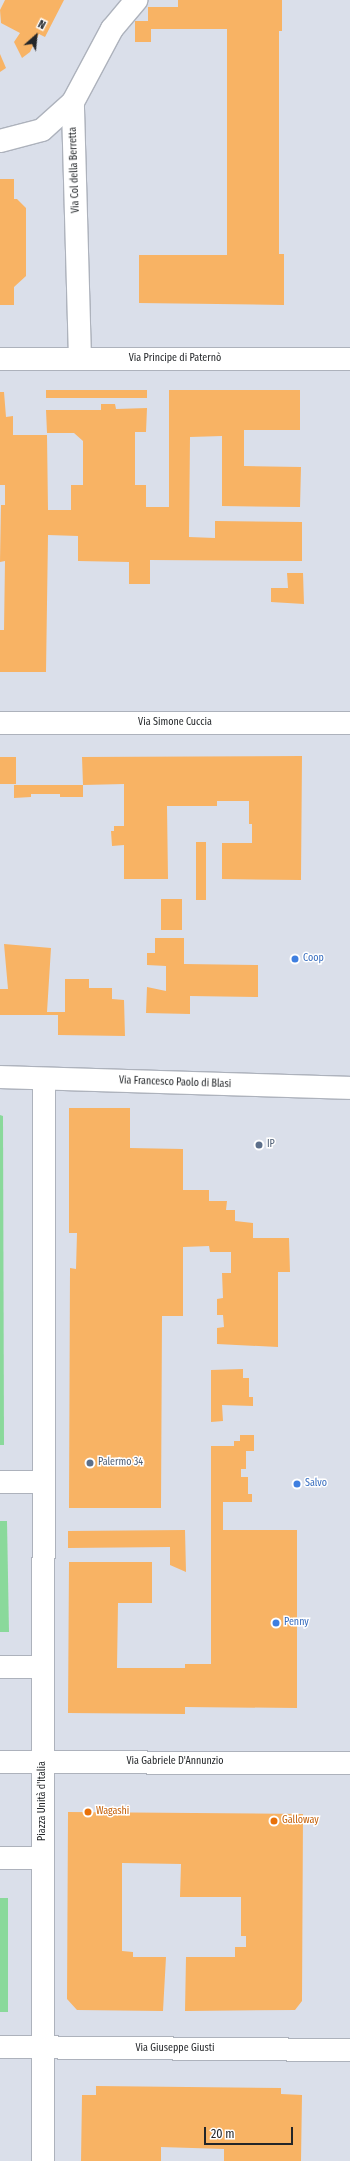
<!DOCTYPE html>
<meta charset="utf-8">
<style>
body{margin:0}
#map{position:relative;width:350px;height:2161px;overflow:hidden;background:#dadfea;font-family:"Fira Sans Condensed",sans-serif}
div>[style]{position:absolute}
.green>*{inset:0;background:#8ad99b;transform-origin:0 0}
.building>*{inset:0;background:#f8b364;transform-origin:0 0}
.roads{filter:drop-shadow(1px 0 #adb2bc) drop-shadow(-1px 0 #adb2bc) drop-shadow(0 1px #adb2bc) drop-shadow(0 -1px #adb2bc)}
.street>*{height:22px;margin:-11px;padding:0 11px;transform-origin:11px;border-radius:11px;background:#fff}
.dots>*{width:11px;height:11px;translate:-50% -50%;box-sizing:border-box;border:2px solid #fff;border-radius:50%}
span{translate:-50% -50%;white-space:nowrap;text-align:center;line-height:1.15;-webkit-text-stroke:3px #fff;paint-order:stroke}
.street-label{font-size:10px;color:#232629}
.shop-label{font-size:10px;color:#366cbe}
.left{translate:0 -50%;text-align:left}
.service-label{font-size:10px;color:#4e5e75}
.food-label{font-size:10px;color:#c56008}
.north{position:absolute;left:16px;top:16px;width:40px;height:40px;-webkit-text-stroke:3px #fff;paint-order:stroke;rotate:27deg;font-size:11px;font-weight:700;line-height:16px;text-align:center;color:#232629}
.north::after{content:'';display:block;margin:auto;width:14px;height:18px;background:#232629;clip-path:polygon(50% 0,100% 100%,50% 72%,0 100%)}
.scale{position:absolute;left:204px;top:2127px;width:89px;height:18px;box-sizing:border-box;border:2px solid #232629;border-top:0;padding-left:5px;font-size:12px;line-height:14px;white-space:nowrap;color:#232629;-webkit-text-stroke:3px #fff;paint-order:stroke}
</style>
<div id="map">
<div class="green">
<div style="clip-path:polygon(0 1115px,3px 1116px,4px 1445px,0 1445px)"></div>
<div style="clip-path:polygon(0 1521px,7px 1521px,9px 1632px,0 1632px)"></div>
<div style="left:0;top:1898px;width:8px;height:114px"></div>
</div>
<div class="building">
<div style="clip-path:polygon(5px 0,64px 0,45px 37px,39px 34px,30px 52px,22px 58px,14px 42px,20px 33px,1px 23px,0 10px)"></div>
<div style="clip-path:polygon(178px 0,282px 0,282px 31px,279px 31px,279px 254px,284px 254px,284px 305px,139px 303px,139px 255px,227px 255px,227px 29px,151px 29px,151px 42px,135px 42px,135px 21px,148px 21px,148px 7px,178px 7px)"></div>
<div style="clip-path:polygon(0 54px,6px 68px,0 72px)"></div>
<div style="clip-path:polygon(0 179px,14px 179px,14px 199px,17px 199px,26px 208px,26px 276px,14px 287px,14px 305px,0 305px)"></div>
<div style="left:147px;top:390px;width:8px;height:101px;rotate:90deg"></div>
<div style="clip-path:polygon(169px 390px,300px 390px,300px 430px,244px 430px,244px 466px,301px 467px,300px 507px,222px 506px,222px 436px,190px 437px,189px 537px,215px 538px,215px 521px,302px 522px,302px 561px,150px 560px,150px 584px,129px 584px,129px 562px,78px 561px,78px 536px,48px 535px,46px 672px,0 672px,0 630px,4px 630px,5px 561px,0 562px,1px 505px,5px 505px,5px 485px,0 485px,0 392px,4px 392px,6px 417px,13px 416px,13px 435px,47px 435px,48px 510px,71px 510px,71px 485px,83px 485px,83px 441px,74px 433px,47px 433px,46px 410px,101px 410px,101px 404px,115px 404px,116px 409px,147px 408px,146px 432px,135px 432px,135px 485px,146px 485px,146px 507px,169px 507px)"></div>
<div style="clip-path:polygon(287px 573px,303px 573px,304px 604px,271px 602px,271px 588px,288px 588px)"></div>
<div style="clip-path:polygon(302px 756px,301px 880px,222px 879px,222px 843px,252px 843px,252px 824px,249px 824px,249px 801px,217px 801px,217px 806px,167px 806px,168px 879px,124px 879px,124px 845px,112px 846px,111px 831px,114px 831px,114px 826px,124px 826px,124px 784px,83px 785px,83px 797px,60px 797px,60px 794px,31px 794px,31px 797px,14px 798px,14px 785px,83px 785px,82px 757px)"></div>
<div style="left:0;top:757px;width:16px;height:27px"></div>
<div style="left:196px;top:842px;width:10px;height:58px"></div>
<div style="left:161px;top:899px;width:21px;height:31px"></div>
<div style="clip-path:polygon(155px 938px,184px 938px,184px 964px,258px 965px,258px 997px,190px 996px,190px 1014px,146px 1013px,147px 987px,166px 991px,166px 966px,147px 965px,147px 953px,155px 953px)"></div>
<div style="clip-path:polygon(4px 944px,51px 948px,47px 1012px,65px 1012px,65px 979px,89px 979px,89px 988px,112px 988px,112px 999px,124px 1000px,125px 1036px,58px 1035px,58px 1015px,0 1015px,0 989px,8px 989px)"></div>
<div style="clip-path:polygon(69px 1108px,130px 1108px,130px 1148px,183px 1149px,183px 1190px,209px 1190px,209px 1201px,227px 1201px,226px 1210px,235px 1210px,235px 1221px,253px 1223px,253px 1238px,289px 1238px,290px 1272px,278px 1272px,278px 1347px,217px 1344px,217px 1328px,224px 1327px,223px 1315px,217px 1315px,217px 1299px,223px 1298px,222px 1273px,231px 1273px,231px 1252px,210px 1252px,209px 1246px,183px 1247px,183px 1316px,162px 1316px,161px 1508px,69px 1508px,70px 1268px,76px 1269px,77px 1233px,69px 1233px)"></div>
<div style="clip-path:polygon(243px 1369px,243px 1378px,249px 1378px,249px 1397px,253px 1397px,253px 1406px,222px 1405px,223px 1421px,211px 1422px,211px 1370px)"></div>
<div style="clip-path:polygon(240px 1435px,254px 1435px,254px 1451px,246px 1451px,246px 1469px,241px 1469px,241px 1477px,248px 1477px,248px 1494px,252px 1494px,252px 1502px,223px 1502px,223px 1530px,297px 1530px,297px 1708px,185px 1707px,185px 1714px,68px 1713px,69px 1562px,152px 1562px,152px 1603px,118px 1603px,117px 1668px,185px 1668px,185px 1664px,211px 1664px,211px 1446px,234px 1446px,234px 1441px,240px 1441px)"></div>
<div style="clip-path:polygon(185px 1530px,186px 1572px,170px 1565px,170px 1547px,68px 1548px,68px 1531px)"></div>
<div style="clip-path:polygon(68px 1812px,303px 1814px,302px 2001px,295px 2010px,185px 2011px,186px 1957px,235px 1957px,235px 1947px,246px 1947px,246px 1936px,241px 1936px,241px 1897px,180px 1897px,181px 1864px,122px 1863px,122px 1951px,133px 1952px,133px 1957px,166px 1957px,163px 2011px,77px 2010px,67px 1999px)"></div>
<div style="clip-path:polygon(96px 2086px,281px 2088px,281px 2094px,302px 2095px,301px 2161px,224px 2161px,224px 2149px,161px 2147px,161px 2161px,81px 2161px,82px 2095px,96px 2095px)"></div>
</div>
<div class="roads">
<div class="street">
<div style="left:0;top:141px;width:43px;rotate:-14.7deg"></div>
<div style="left:42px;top:130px;width:42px;rotate:-42.1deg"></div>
<div style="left:0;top:359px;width:350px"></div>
<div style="left:80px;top:359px;width:257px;rotate:-91.6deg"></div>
<div style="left:73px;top:102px;width:83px;rotate:-61.9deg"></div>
<div style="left:112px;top:29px;width:38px;rotate:-50deg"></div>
<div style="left:0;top:723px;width:350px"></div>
<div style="left:0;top:1077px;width:350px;rotate:1.8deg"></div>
<div style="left:0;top:1482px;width:42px"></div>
<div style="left:0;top:1667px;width:43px"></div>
<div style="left:0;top:1762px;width:350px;rotate:0.2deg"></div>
<div style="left:0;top:1858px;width:43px"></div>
<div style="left:0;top:2047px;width:350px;rotate:0.5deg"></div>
<div style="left:43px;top:2161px;width:1082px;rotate:-89.95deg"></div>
</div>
</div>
<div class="dots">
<div style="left:295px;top:959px;background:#3f7fe0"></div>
<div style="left:259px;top:1145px;background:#5c6f8a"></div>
<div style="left:90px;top:1463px;background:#5c6f8a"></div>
<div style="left:297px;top:1484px;background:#3f7fe0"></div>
<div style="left:276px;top:1623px;background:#3f7fe0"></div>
<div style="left:88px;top:1812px;background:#e8710a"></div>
<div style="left:274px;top:1821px;background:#e8710a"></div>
</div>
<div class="street-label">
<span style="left:75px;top:170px;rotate:-92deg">Via Col della Berretta</span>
<span style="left:175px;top:359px">Via Principe di Paternò</span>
<span style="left:175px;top:723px">Via Simone Cuccia</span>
<span style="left:175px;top:1083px;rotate:2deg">Via Francesco Paolo di Blasi</span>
<span style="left:175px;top:1762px">Via Gabriele D'Annunzio</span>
<span style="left:43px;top:1801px;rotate:-90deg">Piazza Unità d'Italia</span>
<span style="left:175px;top:2049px">Via Giuseppe Giusti</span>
</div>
<div class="shop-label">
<span class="left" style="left:303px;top:959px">Coop</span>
<span class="left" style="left:305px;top:1484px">Salvo</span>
<span class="left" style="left:284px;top:1623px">Penny</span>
</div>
<div class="service-label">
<span class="left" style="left:267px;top:1145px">IP</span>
<span class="left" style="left:98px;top:1463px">Palermo 34</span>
</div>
<div class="food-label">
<span class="left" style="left:96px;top:1812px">Wagashi</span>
<span class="left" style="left:282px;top:1821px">Galloway</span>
</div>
<div class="north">N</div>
<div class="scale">20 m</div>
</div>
